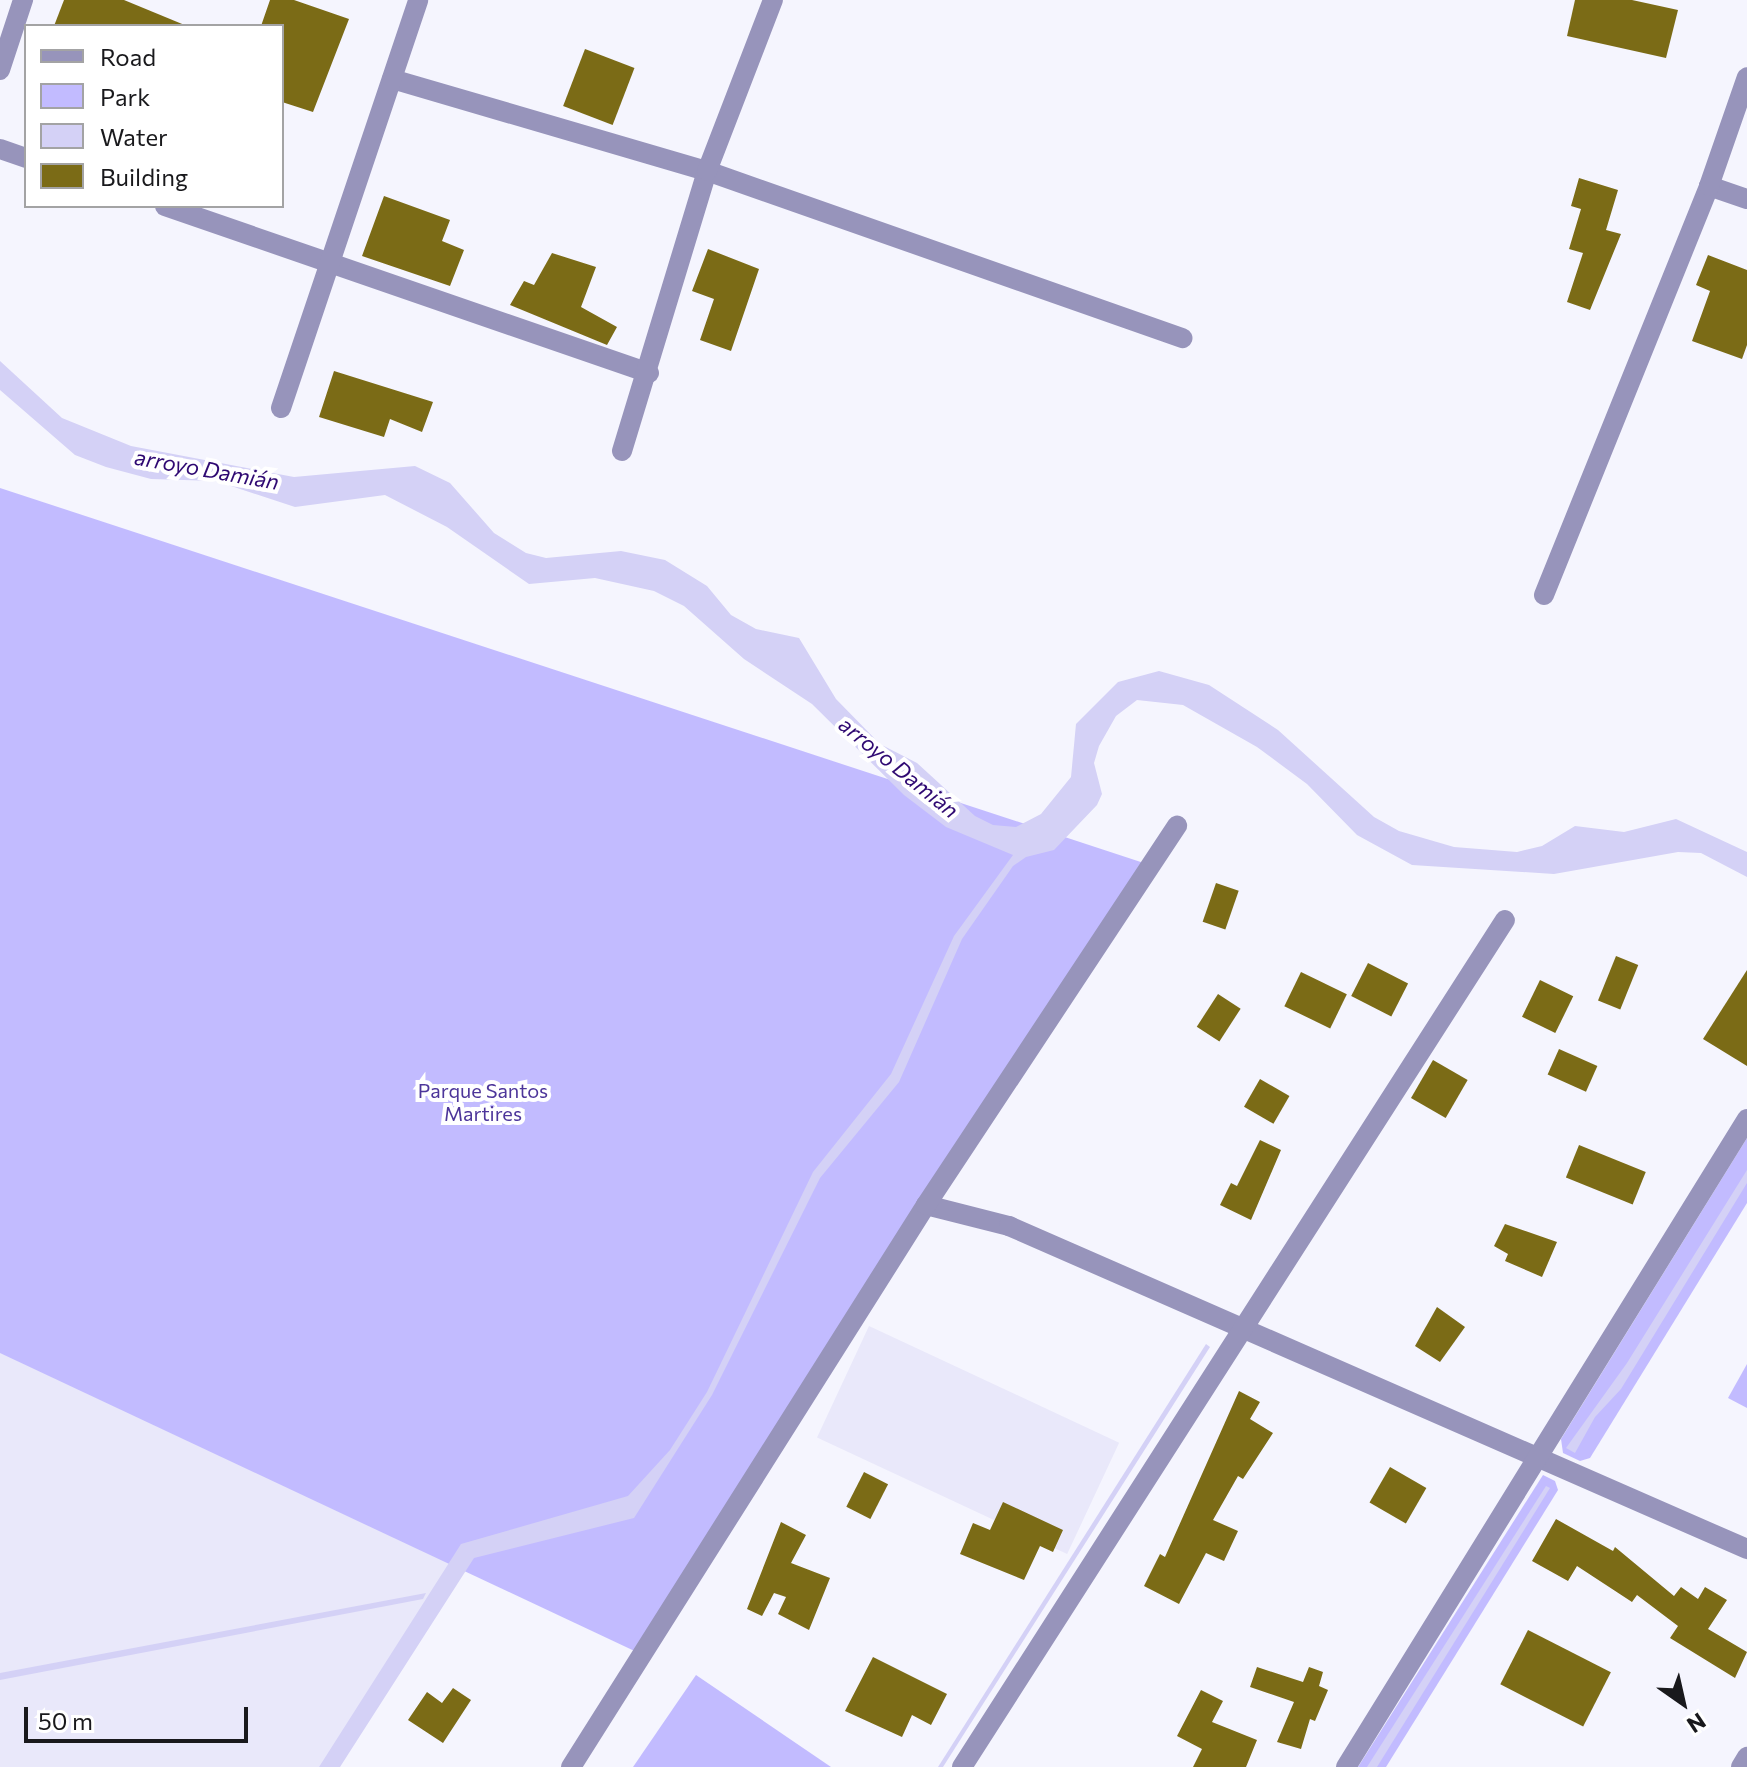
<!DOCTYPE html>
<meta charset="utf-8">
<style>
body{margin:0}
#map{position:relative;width:1747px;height:1767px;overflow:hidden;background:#f5f5fe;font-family:Commissioner,sans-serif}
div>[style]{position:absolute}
.built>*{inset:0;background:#e9e8fa;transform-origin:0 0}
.green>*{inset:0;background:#c2bbff}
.water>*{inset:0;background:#d4d1f6}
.building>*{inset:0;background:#7b6b16;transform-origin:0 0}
.minor>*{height:20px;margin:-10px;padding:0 10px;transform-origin:10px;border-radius:10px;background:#9794bb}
span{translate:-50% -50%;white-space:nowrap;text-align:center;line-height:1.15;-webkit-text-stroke:8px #fff;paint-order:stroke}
.park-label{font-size:20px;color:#4d369a}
.water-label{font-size:22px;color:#2f0972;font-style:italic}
.legend{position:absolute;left:24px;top:24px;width:260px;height:184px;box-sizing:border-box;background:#fff;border:2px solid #a3a3a4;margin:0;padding:10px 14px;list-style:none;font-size:24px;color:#19191c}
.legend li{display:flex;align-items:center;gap:16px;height:40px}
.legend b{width:40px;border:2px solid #a3a3a4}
.north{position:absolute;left:1643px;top:1663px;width:80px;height:80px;-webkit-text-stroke:6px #fff;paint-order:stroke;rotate:146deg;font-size:22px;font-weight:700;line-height:32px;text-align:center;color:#19191c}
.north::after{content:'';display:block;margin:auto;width:28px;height:36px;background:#19191c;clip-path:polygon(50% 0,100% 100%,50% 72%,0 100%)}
.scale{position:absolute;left:24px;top:1707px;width:224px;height:36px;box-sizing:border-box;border:4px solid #19191c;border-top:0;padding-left:10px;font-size:24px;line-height:28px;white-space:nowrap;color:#19191c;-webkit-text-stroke:6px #fff;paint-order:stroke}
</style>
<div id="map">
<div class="built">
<div style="left:869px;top:1326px;width:276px;height:123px;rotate:25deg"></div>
<div style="clip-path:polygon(0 1331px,477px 1548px,336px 1767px,0 1767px)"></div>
</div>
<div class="green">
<div style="clip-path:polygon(0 488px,1156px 867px,643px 1655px,0 1353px)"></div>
<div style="clip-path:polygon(1747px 1138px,1747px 1203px,1590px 1458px,1580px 1461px,1563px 1453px,1561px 1439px)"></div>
<div style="clip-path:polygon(1747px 1364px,1747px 1408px,1728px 1398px)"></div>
<div style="clip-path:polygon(1543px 1475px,1555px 1481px,1558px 1490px,1386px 1767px,1358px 1767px)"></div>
<div style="clip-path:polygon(696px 1675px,831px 1767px,633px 1767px)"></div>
</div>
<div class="water">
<div style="clip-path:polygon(0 361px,62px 418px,131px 446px,294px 477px,415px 466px,450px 483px,494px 533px,526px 553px,546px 558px,621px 551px,665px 560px,707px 586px,731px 615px,756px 629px,799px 638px,836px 699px,880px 744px,917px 763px,975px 816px,993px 825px,1016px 827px,1041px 814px,1071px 777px,1076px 724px,1118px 682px,1159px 671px,1209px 685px,1278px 730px,1374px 817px,1399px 831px,1454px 847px,1517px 852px,1542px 846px,1575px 826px,1624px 832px,1676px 819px,1747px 852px,1747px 877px,1701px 853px,1678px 852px,1554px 874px,1412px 865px,1357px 835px,1307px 784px,1257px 747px,1183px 705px,1137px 700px,1116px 716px,1099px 746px,1094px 763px,1102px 794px,1097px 805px,1054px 850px,1026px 857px,1013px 866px,962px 939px,899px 1082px,820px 1178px,712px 1395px,634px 1518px,474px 1558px,340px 1767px,319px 1767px,461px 1544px,628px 1496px,670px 1450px,707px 1392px,813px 1172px,891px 1074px,954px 936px,1013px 855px,946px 827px,904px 795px,812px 704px,744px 659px,684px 606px,654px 591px,595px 578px,529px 584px,447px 527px,385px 495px,295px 507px,216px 481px,151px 479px,106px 467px,75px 455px,0 390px)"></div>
<div style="clip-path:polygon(1747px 1170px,1747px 1183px,1621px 1389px,1595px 1417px,1575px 1453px,1566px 1448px,1627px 1363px)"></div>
<div style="clip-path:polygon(1206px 1344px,1210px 1347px,943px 1767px,938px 1767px)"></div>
<div style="clip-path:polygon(1546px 1486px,1550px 1488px,1377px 1767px,1367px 1767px)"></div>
<div style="clip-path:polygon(426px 1593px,423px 1599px,0 1680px,0 1673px)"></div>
</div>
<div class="building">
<div style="clip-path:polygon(64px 0,124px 0,187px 26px,54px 26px)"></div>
<div style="clip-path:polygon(270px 0,294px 0,349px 19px,313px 112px,282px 102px,282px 26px,261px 26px)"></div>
<div style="clip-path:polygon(1575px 0,1632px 0,1678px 10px,1666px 58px,1567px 36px)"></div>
<div style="left:585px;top:49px;width:53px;height:61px;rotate:21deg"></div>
<div style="clip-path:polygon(1579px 178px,1618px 190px,1606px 230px,1621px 234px,1590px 310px,1567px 302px,1583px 253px,1569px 249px,1581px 209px,1571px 206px)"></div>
<div style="clip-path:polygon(384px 196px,450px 220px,442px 241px,464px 250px,450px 286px,362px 256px)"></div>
<div style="clip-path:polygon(708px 249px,759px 269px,731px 351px,700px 340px,714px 299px,692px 291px)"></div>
<div style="clip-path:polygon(552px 253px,596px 267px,581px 307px,617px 327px,607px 345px,510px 305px,524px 281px,534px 285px)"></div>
<div style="clip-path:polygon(1708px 255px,1747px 270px,1747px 345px,1742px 359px,1692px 341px,1710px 291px,1696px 285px)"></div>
<div style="clip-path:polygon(334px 371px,433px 402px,422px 432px,390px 419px,384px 437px,319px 417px)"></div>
<div style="left:1216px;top:883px;width:24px;height:41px;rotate:19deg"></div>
<div style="left:1616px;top:956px;width:24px;height:48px;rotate:22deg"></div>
<div style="left:1368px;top:963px;width:45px;height:37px;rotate:27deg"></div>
<div style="clip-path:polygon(1747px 970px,1747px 1066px,1703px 1039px)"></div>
<div style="left:1301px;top:972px;width:51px;height:38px;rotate:26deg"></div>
<div style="left:1540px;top:980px;width:37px;height:41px;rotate:26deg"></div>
<div style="left:1218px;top:994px;width:27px;height:39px;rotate:33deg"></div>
<div style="left:1559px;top:1049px;width:42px;height:28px;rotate:24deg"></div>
<div style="left:1433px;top:1060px;width:40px;height:44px;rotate:30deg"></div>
<div style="left:1260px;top:1079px;width:34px;height:32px;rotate:30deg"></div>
<div style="clip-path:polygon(1260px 1140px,1281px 1150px,1251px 1220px,1220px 1205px,1231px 1183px,1237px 1186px)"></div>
<div style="left:1579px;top:1145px;width:72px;height:35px;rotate:22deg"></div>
<div style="clip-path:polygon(1505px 1224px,1557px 1242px,1542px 1277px,1505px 1261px,1508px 1254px,1494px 1246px)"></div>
<div style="clip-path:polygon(1437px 1307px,1465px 1327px,1440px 1362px,1415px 1346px)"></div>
<div style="clip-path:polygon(1239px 1391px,1260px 1402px,1250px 1419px,1273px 1433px,1243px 1479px,1238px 1476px,1213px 1520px,1238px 1531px,1224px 1561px,1206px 1553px,1179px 1604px,1144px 1586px,1160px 1554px,1165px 1557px)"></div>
<div style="left:1390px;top:1467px;width:42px;height:41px;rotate:30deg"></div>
<div style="left:864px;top:1472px;width:27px;height:39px;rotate:27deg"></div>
<div style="clip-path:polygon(1003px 1502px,1063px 1530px,1053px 1552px,1040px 1546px,1024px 1580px,960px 1554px,973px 1523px,990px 1530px)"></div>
<div style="clip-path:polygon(1556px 1519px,1613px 1551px,1615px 1547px,1674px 1596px,1681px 1587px,1698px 1599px,1705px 1587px,1727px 1600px,1708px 1629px,1747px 1652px,1735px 1678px,1670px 1638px,1678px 1626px,1637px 1595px,1632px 1602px,1577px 1566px,1568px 1581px,1532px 1561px)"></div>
<div style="clip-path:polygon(781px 1522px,806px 1535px,791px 1563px,830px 1578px,809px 1630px,778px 1614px,786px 1597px,774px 1593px,762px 1616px,747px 1609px)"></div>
<div style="left:1528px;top:1630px;width:93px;height:61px;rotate:27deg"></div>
<div style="clip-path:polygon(873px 1657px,947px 1694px,931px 1725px,912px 1715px,902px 1737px,845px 1711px)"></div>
<div style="clip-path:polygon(1257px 1667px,1303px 1682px,1309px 1667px,1323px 1672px,1319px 1686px,1328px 1690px,1315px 1721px,1310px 1719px,1301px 1749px,1277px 1742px,1294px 1702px,1250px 1687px)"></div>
<div style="clip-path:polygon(453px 1688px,471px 1700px,443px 1743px,408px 1720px,427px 1692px,442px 1703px)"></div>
<div style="clip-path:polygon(1201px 1690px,1223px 1701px,1212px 1722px,1257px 1740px,1246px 1767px,1193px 1767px,1202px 1749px,1177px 1736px)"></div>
</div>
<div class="minor">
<div style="left:0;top:70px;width:74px;rotate:-71.8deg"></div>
<div style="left:392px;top:79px;width:328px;rotate:16.3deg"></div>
<div style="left:707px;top:171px;width:504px;rotate:19.37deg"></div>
<div style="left:0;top:149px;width:28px;rotate:19deg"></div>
<div style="left:1709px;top:186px;width:40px;rotate:18.9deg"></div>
<div style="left:165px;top:206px;width:512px;rotate:19.04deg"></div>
<div style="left:281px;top:408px;width:430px;rotate:-71.4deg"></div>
<div style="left:622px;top:451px;width:293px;rotate:-73.1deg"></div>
<div style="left:707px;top:171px;width:183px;rotate:-68.9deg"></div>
<div style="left:1544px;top:595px;width:441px;rotate:-68deg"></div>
<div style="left:1709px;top:186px;width:115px;rotate:-70.8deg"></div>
<div style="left:926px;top:1205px;width:86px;rotate:14.2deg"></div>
<div style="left:1009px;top:1226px;width:806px;rotate:23.64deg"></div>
<div style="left:571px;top:1767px;width:665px;rotate:-57.72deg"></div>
<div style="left:926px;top:1205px;width:455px;rotate:-56.5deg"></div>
<div style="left:962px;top:1767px;width:1006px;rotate:-57.34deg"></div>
<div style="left:1346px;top:1767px;width:762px;rotate:-58.25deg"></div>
<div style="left:1741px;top:1767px;width:12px;rotate:-59deg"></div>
</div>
<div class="park-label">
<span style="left:483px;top:1102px">Parque Santos<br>Martires</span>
</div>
<div class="water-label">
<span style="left:207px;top:469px;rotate:10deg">arroyo Damián</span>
<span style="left:899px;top:767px;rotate:39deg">arroyo Damián</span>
</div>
<ul class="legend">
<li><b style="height:10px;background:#9794bb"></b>Road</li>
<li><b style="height:22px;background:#c2bbff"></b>Park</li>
<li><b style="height:22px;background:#d4d1f6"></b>Water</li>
<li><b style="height:22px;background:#7b6b16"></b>Building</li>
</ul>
<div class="north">N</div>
<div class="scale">50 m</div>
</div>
